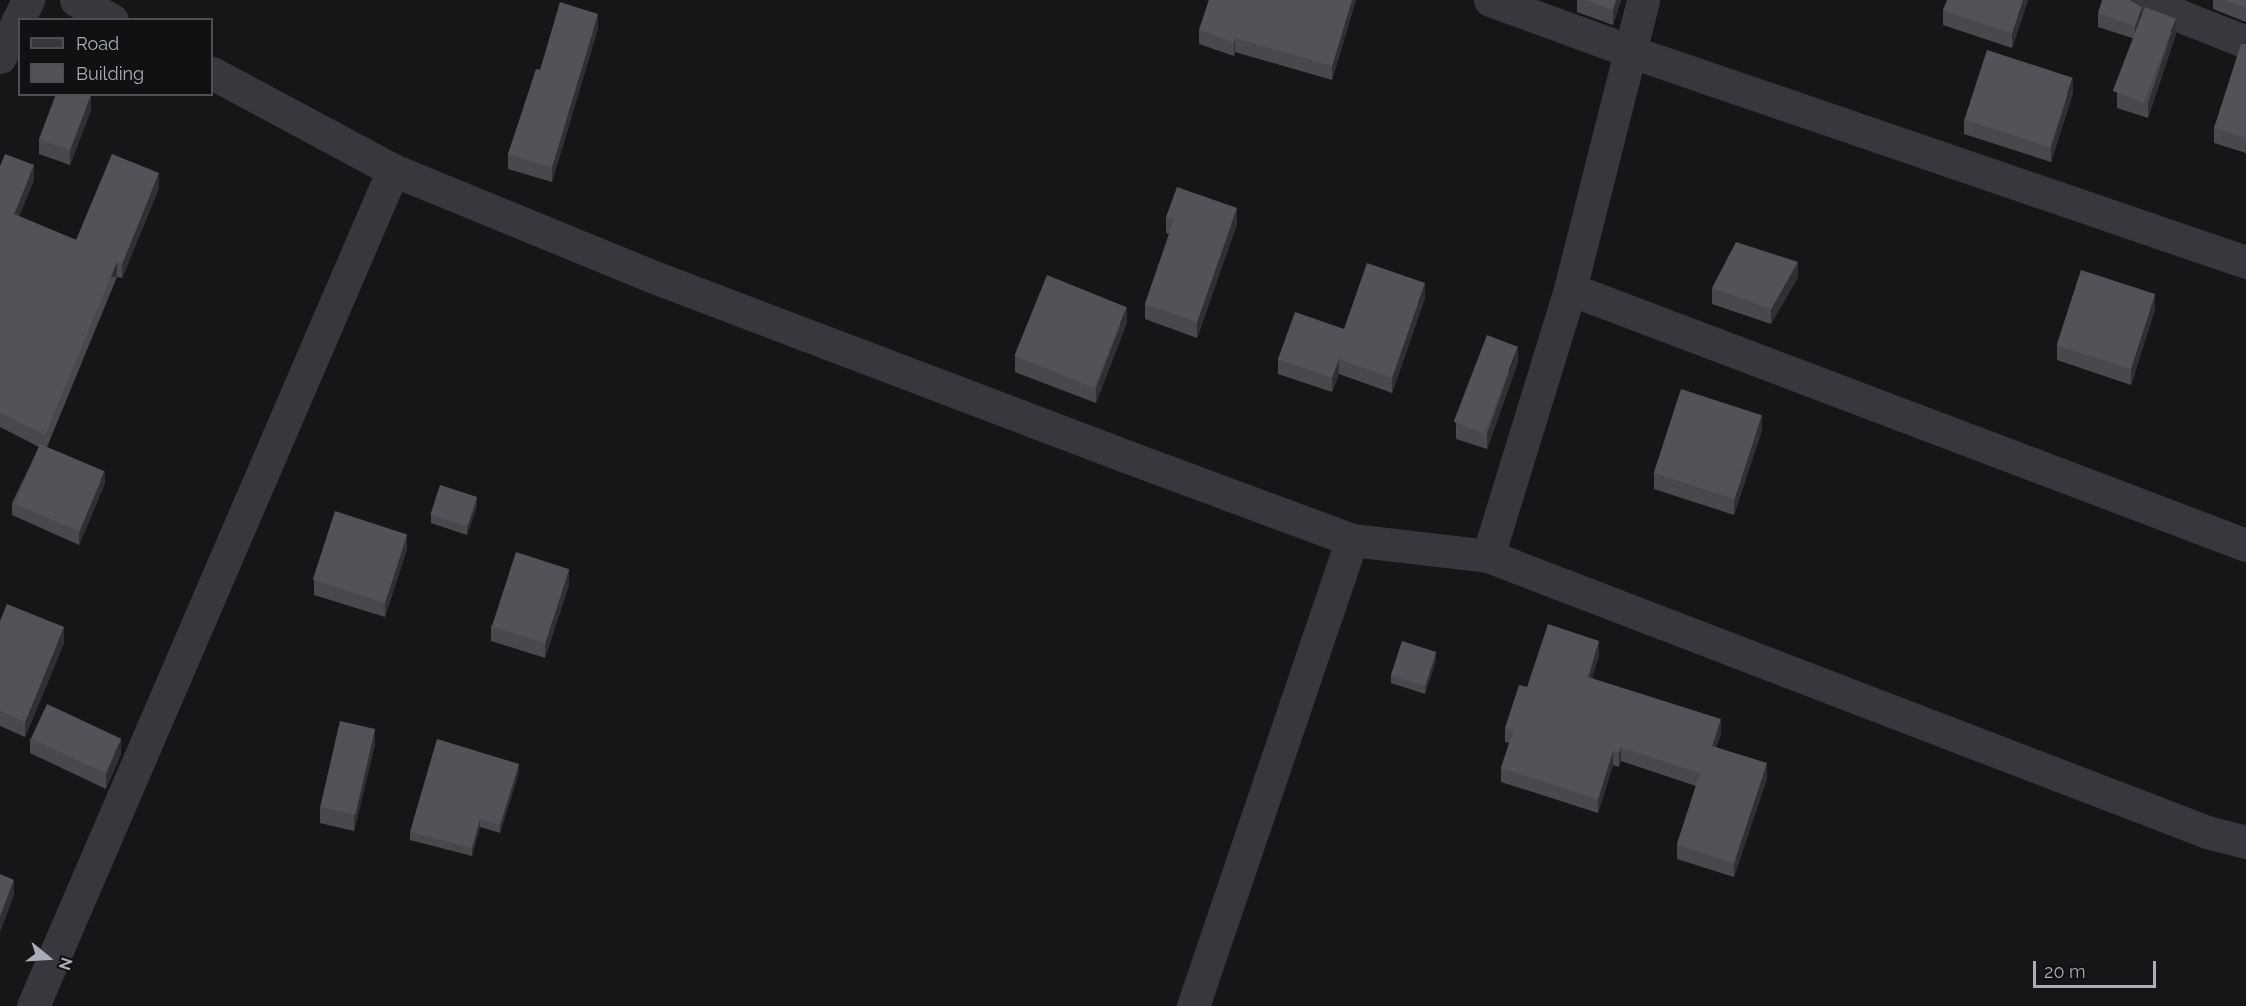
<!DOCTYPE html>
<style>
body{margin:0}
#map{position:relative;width:2246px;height:1006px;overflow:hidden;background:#161618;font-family:Raleway,sans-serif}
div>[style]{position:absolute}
.minor>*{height:33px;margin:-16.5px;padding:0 16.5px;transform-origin:16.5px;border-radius:16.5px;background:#37383d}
.wall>*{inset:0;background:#47494d}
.shaded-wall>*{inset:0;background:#2f3033;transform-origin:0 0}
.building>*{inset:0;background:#525359;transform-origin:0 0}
span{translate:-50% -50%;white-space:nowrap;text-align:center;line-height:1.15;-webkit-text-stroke:6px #111113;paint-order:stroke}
.legend{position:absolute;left:18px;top:18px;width:195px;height:78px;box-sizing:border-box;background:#111113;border:2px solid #4d4f55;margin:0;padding:8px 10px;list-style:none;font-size:18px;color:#a8adb8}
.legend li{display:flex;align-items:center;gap:12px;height:30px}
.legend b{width:30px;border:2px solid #4d4f55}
.north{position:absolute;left:18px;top:928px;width:60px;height:60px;-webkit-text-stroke:4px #111113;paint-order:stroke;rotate:108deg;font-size:16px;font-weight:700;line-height:24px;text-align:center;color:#a8adb8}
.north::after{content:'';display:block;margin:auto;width:21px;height:27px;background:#a8adb8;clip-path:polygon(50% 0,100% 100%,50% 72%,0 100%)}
.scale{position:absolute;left:2033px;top:961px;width:123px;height:27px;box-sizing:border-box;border:3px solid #a8adb8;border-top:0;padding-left:8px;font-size:18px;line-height:21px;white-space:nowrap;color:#a8adb8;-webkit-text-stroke:4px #111113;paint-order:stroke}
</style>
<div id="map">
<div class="minor">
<div style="left:76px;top:0;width:41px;rotate:29.1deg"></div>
<div style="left:1490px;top:0;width:148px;rotate:20.1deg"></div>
<div style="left:1629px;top:51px;width:652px;rotate:18.88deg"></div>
<div style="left:2140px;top:0;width:114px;rotate:21.6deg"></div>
<div style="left:0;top:57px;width:64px;rotate:-63.8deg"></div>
<div style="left:212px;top:73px;width:205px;rotate:28.2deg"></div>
<div style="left:393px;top:170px;width:282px;rotate:22.3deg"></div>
<div style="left:654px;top:277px;width:507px;rotate:20.79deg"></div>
<div style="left:1128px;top:457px;width:239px;rotate:20.3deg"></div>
<div style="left:1352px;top:540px;width:137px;rotate:6.7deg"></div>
<div style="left:1488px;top:556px;width:770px;rotate:21deg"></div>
<div style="left:2207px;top:832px;width:40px;rotate:14.4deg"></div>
<div style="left:1570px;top:289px;width:723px;rotate:20.74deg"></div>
<div style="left:1488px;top:556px;width:279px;rotate:-72.9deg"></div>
<div style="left:1570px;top:289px;width:298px;rotate:-75.8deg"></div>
<div style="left:33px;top:1006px;width:910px;rotate:-66.7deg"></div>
<div style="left:1193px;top:1006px;width:492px;rotate:-71.2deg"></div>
</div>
<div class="wall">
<div style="clip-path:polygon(1209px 0,1356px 0,1332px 80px,1235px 52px,1234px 56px,1199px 44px,1199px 30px)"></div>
<div style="clip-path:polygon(1577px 0,1621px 0,1613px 25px,1577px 12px)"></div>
<div style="clip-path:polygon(2028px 0,2012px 48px,1943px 25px,1943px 10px)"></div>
<div style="clip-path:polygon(2213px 0,2246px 0,2246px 22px,2213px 9px)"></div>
<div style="clip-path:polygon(2098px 13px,2142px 18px,2176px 34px,2148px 118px,2117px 108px,2117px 93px,2135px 39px,2098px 27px)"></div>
<div style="clip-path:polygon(598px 28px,552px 182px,508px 169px,508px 154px,540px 70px)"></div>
<div style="clip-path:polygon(2246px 44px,2246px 153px,2214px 143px,2214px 128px)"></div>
<div style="clip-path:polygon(2073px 93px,2051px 162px,1964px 134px,1964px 119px)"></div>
<div style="clip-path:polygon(91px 110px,70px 165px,39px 154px,39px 139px)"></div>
<div style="clip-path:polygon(0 166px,34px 180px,19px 216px,76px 240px,159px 188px,122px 278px,117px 277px,47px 447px,105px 483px,79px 545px,12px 515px,12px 503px,39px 447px,0 427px)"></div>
<div style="clip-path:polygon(1166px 217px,1237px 224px,1197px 338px,1145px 319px,1145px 304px,1169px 234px,1166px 233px)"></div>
<div style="clip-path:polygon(1798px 277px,1771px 324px,1712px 304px,1712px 288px)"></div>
<div style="clip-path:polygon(1425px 298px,1392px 393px,1339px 374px,1332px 392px,1278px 374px,1278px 359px,1344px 329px)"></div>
<div style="clip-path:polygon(2155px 309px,2131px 385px,2057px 360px,2057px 345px)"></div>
<div style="clip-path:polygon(1127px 322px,1096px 403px,1015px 372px,1015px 356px)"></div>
<div style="clip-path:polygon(1518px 362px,1487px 449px,1456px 439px,1456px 423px)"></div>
<div style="clip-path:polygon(1762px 430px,1734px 515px,1654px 489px,1654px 473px)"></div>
<div style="clip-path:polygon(477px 505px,467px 535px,431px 523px,431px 515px)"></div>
<div style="clip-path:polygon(407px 549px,385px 617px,314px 595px,314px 580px)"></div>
<div style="clip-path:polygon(569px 585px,545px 658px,491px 641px,491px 626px)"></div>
<div style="clip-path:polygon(0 621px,64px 643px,25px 737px,0 726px)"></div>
<div style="clip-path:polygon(1599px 655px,1592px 678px,1721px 734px,1716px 747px,1767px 778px,1734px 877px,1677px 859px,1677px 844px,1696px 786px,1621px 761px,1619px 767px,1613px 765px,1598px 813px,1501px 782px,1501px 768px,1509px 743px,1505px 742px,1505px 728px,1527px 687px)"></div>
<div style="clip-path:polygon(1436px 660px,1425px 694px,1391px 683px,1391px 675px)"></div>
<div style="clip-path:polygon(30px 738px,121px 754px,106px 789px,30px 753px)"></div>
<div style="clip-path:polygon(375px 744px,354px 831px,320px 823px,320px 807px)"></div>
<div style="clip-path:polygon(519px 772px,500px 833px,480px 827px,472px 856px,410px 840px,410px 832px)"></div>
</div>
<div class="shaded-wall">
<div style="clip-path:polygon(1352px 0,1356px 0,1332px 80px,1332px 66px)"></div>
<div style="clip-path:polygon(1616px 0,1621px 0,1613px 25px,1613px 10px)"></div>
<div style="clip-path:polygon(2023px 0,2028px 0,2012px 48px,2012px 33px)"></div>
<div style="clip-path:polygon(2142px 7px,2142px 21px,2135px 39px,2135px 26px)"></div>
<div style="clip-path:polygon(598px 14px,598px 28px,552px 182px,552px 167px)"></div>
<div style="clip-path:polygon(2176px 19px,2176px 34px,2148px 118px,2148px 103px)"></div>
<div style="clip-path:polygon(1235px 38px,1235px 52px,1234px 56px,1234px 42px)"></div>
<div style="clip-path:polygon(2073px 78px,2073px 93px,2051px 162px,2051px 147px)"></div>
<div style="clip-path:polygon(91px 95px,91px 110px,70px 165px,70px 150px)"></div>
<div style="clip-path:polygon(34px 165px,34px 180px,14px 229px,14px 214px)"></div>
<div style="clip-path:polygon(159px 173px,159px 188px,122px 278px,122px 264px)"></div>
<div style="clip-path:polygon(1237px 208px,1237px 224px,1197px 338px,1197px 322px)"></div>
<div style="left:117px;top:262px;width:15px;height:187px;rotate:90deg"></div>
<div style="clip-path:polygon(1798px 262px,1798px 277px,1771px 324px,1771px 309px)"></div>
<div style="clip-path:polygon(1425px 283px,1425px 298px,1392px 393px,1392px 378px)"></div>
<div style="clip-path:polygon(2155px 294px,2155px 309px,2131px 385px,2131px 369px)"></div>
<div style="clip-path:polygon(1127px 307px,1127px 322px,1096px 403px,1096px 388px)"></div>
<div style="clip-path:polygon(1518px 347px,1518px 362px,1487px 449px,1487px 434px)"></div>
<div style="clip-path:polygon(1339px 359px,1339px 374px,1332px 392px,1332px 378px)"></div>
<div style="clip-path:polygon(1762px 415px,1762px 430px,1734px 515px,1734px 499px)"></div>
<div style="clip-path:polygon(105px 471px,105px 483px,79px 545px,79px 533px)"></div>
<div style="clip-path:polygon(477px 497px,477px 505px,467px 535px,467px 527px)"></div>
<div style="clip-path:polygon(407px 534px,407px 549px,385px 617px,385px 602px)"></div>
<div style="clip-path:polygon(569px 569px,569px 585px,545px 658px,545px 643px)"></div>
<div style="clip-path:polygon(64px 627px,64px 643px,25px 737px,25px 722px)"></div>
<div style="clip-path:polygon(1599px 641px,1599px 655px,1588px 691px,1588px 677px)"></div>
<div style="clip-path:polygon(1436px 652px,1436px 660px,1425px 694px,1425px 686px)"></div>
<div style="clip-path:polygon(1721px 719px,1721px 734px,1712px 760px,1712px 746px)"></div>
<div style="clip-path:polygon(375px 729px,375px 744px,354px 831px,354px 815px)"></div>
<div style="clip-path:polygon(121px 739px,121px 754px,106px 789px,106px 774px)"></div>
<div style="clip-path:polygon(1621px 747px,1621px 761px,1619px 767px,1619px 753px)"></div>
<div style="clip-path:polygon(1613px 751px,1613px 765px,1598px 813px,1598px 799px)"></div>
<div style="clip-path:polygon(1767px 763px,1767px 778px,1734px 877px,1734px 863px)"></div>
<div style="clip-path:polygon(519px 764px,519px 772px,500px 833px,500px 825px)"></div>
<div style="clip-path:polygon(480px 819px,480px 827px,472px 856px,472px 848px)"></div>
<div style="clip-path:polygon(14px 880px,14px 895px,0 933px,0 917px)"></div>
</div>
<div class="building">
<div style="clip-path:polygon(1209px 0,1352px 0,1332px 66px,1235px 38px,1234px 42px,1199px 30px)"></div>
<div style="clip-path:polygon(1586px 0,1616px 0,1613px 10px)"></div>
<div style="clip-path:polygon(1947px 0,2023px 0,2012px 33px,1943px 10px)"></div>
<div style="clip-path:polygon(2102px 0,2129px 0,2142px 7px,2135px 26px,2098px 13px)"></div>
<div style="clip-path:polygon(2225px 0,2246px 0,2246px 8px)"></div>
<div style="clip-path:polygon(560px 2px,598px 14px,552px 167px,508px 154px,536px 69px,540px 70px)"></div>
<div style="left:2145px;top:7px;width:33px;height:90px;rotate:21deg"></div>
<div style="clip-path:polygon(2241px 44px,2246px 44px,2246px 138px,2214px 128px)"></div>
<div style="left:1987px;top:50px;width:90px;height:73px;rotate:18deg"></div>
<div style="clip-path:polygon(56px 94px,91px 95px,70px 150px,39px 139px)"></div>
<div style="clip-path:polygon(5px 154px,34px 165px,14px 214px,76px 240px,112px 154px,159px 173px,122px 264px,117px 262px,45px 435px,0 413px,0 166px)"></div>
<div style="clip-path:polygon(1177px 187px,1237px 208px,1197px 322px,1145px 304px,1174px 220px,1166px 217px)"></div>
<div style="clip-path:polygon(1736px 242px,1798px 262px,1771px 309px,1712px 288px)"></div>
<div style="clip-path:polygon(1367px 263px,1425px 283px,1392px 378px,1339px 359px,1332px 378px,1278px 359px,1295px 312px,1344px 329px)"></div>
<div style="left:2081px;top:270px;width:78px;height:79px;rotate:18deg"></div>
<div style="left:1047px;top:275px;width:86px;height:87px;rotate:22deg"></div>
<div style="left:1487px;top:335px;width:33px;height:93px;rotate:21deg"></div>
<div style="left:1681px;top:389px;width:85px;height:88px;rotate:18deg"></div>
<div style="left:40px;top:444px;width:70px;height:65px;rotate:23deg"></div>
<div style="left:440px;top:485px;width:39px;height:31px;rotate:18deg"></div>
<div style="left:335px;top:511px;width:76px;height:72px;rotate:18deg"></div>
<div style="left:516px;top:552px;width:56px;height:78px;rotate:18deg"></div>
<div style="clip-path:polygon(7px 604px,64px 627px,25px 722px,0 711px,0 621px)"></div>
<div style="clip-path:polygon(1548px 624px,1599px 641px,1588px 677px,1721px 719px,1712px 746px,1767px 763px,1734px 863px,1677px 844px,1700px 773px,1621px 747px,1619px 753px,1613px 751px,1598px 799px,1501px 768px,1514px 730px,1505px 728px,1519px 685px,1527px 687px)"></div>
<div style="left:1402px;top:641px;width:36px;height:36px;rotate:18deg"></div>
<div style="left:47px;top:704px;width:82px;height:38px;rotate:25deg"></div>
<div style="left:340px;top:721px;width:36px;height:88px;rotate:13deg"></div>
<div style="clip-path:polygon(437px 739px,519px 764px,500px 825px,480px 819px,472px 848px,410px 832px)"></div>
<div style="clip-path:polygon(0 874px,14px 880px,0 917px)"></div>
</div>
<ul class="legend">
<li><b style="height:8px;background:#37383d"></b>Road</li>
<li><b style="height:16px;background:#525359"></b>Building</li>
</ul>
<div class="north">N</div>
<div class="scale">20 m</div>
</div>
